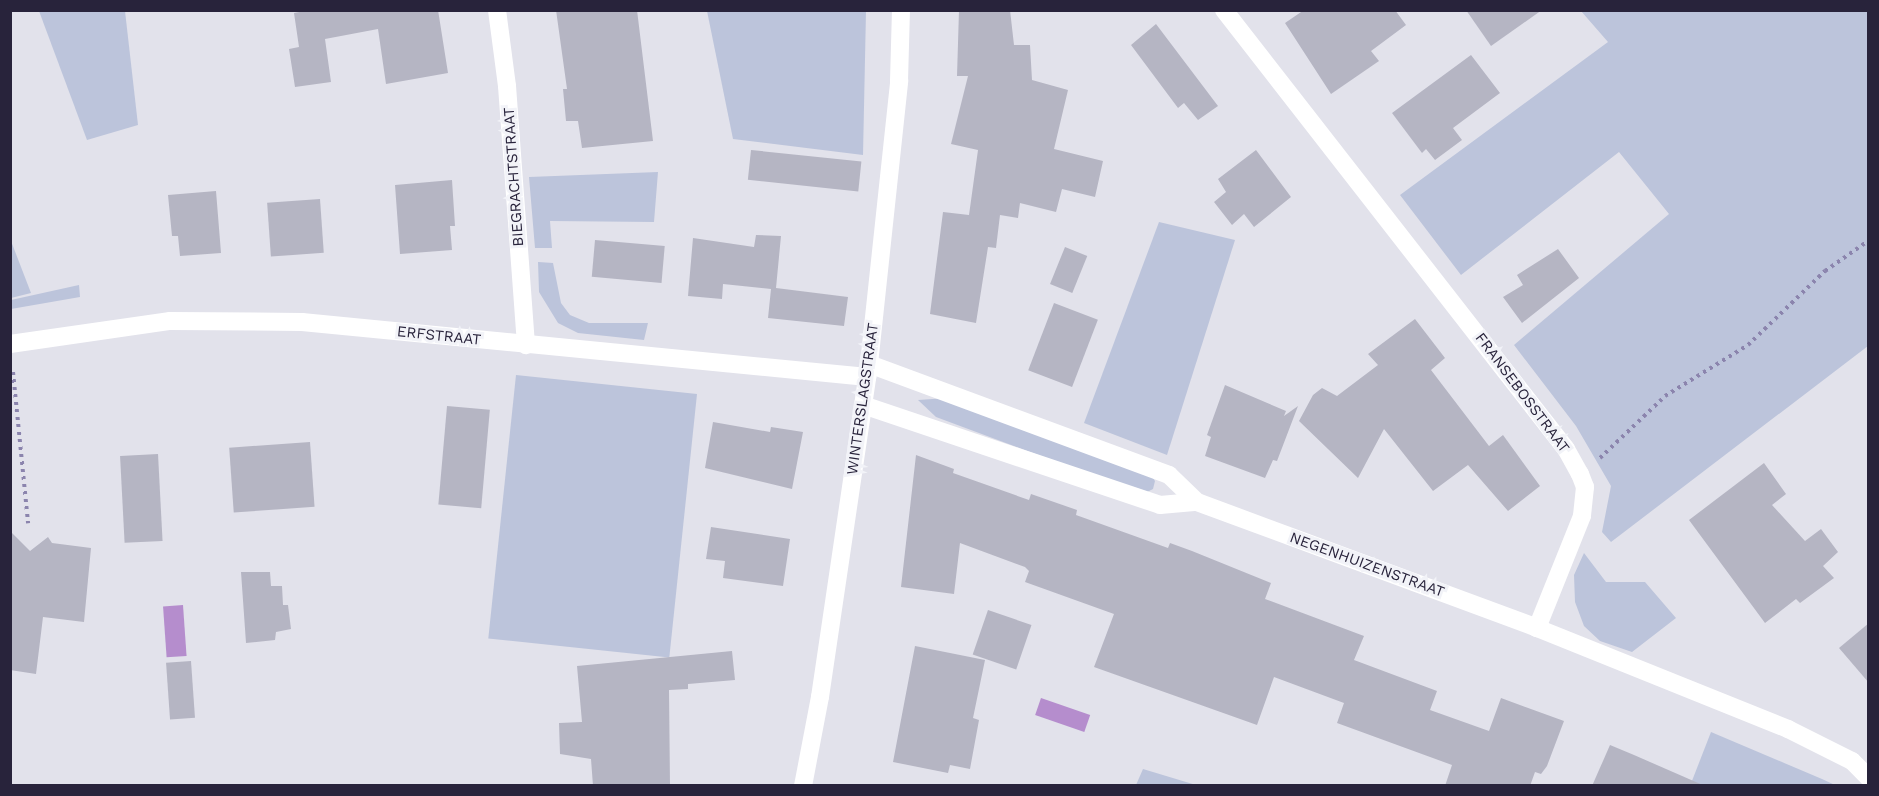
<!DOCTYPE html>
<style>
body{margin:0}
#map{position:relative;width:1879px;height:796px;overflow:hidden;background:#e2e2eb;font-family:"Work Sans",sans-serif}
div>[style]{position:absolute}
.green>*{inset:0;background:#bcc4db;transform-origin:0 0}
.water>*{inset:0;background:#b58dcd;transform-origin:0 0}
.building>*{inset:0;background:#b5b5c3;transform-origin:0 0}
.path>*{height:4px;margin-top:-2px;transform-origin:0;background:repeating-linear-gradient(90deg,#8b84ad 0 3px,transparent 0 7.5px)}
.street>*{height:18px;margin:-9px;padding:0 9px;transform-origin:9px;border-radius:9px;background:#fff}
span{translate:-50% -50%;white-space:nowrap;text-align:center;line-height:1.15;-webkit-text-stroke:6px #f2f3f8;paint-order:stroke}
.street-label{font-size:15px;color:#28233b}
.frame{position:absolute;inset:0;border:12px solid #28233b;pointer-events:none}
</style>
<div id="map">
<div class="green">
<div style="clip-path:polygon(39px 11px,125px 11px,138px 125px,87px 140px)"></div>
<div style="clip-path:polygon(707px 11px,866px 11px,863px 155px,733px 139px)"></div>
<div style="clip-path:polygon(1581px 11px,1868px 11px,1868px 346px,1611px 542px,1602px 532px,1611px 486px,1576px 426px,1514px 345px,1669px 214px,1619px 152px,1461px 275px,1400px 195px,1608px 42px)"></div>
<div style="clip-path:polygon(658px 172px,654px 222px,550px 221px,552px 248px,535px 248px,529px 177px)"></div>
<div style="clip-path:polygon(1159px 222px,1235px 240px,1167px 455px,1084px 423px)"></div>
<div style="clip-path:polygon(11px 241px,31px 293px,11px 298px,10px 298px)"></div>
<div style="clip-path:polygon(538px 262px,553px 263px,561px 303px,570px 315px,589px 323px,648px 323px,644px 340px,578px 333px,558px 323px,539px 292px)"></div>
<div style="clip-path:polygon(79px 285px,80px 297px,11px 309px,11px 300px)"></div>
<div style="left:516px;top:375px;width:182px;height:265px;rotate:6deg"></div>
<div style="clip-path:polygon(947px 398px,1151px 475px,1155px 481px,1153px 489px,1143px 494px,936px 417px,918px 400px)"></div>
<div style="clip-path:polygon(1584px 553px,1606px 582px,1645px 582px,1676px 618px,1632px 652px,1600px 641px,1584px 626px,1575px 602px,1574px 575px)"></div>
<div style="clip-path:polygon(1711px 732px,1822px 779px,1835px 785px,1690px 786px)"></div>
<div style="clip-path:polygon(1143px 769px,1196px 785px,1136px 785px)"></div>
</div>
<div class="water">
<div style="left:183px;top:605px;width:51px;height:20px;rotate:86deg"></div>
<div style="left:1041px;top:698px;width:52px;height:18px;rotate:19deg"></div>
</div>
<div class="building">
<div style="clip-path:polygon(310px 10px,438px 10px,448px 73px,386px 84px,378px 29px,325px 39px,331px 82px,295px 87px,289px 49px,299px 47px,294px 13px)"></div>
<div style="clip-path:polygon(556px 10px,637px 10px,653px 141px,582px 148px,578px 121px,566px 121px,563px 89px,567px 89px)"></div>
<div style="clip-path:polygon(959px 10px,1010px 10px,1014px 45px,1030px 45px,1032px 80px,1068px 90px,1054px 149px,1103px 161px,1095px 197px,1062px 189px,1056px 212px,1020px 203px,1018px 218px,1000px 215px,996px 248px,988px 247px,976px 323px,930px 314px,943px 212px,969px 215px,978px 150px,951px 144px,968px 76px,957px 76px)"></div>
<div style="clip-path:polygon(1304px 10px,1395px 10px,1406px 25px,1371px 51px,1379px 61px,1331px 94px,1285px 23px)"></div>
<div style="clip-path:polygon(1466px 10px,1542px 10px,1491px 46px)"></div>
<div style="clip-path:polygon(1156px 24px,1218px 106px,1198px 120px,1184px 103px,1178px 108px,1131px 45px)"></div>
<div style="clip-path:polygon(1471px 55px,1500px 93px,1453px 128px,1462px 140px,1435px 160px,1426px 149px,1422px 153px,1392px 113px)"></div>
<div style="left:751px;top:150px;width:111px;height:30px;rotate:6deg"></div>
<div style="clip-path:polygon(1256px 150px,1291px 197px,1254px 227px,1244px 214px,1232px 225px,1214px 202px,1226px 192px,1218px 179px)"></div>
<div style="clip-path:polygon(452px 180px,455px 226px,450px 226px,452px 250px,400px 254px,395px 185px)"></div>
<div style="clip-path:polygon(216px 191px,221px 253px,180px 256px,178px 236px,172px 236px,168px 195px)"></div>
<div style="left:320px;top:199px;width:54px;height:53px;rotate:86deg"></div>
<div style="clip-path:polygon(756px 235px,781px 236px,776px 288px,848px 297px,844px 326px,768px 318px,771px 289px,723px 284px,722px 299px,688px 296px,693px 238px,754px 247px)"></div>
<div style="left:595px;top:240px;width:70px;height:37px;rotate:5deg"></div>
<div style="left:1065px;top:247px;width:24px;height:40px;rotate:22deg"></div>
<div style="clip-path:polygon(1558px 249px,1579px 278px,1522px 323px,1503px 297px,1523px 285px,1517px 275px)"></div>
<div style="left:1054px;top:303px;width:47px;height:72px;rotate:21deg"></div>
<div style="clip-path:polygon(1415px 319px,1445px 358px,1431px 370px,1489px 446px,1503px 435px,1540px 486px,1508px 511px,1468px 465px,1433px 491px,1384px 429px,1358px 478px,1299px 421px,1313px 395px,1322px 388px,1337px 396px,1378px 365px,1368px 354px)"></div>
<div style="clip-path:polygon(1225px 385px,1286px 411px,1284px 416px,1298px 406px,1277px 461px,1273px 460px,1265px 478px,1205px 456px,1211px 437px,1207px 435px)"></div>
<div style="left:447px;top:406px;width:43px;height:99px;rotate:5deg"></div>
<div style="clip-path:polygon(713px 422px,770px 432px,771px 427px,803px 432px,792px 489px,705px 468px)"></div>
<div style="left:310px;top:442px;width:65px;height:81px;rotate:86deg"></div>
<div style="left:158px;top:454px;width:87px;height:38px;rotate:87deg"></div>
<div style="clip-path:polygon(916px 455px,954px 469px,953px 473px,1029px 500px,1031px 494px,1077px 510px,1076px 515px,1168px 548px,1170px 543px,1192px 551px,1271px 583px,1265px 599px,1364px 636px,1354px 660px,1437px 691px,1430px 710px,1489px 731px,1501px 698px,1564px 721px,1547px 766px,1541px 774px,1535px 772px,1530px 786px,1445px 786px,1452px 765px,1337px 723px,1344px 703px,1274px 677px,1257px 725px,1094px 667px,1114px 614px,1025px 582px,1029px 571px,1025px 567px,960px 543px,954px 594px,901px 587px)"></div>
<div style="clip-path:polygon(1764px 463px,1786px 494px,1772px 505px,1805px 541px,1821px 529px,1838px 552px,1823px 566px,1834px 578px,1800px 603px,1796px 599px,1765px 623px,1689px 520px)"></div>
<div style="clip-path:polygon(711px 527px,790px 539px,783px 586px,723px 578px,725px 561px,706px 559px)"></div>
<div style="clip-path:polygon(10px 531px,30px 551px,48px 537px,52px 543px,91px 548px,84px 622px,43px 617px,36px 674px,10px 670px)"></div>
<div style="clip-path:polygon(241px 572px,270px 572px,271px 586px,282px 586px,283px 605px,288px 605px,291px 629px,276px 632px,275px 640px,246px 643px)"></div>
<div style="left:988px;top:610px;width:46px;height:47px;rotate:19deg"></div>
<div style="clip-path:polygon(1869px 623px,1869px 683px,1839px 648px)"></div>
<div style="clip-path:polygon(915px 646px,985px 660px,973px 718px,979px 720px,970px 769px,950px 765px,948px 773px,893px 762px)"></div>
<div style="clip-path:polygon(732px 651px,735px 680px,688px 684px,688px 689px,669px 690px,670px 786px,593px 786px,591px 759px,560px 754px,559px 723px,582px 722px,577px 666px)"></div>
<div style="left:191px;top:661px;width:57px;height:25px;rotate:86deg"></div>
<div style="clip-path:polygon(1610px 745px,1634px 755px,1705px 786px,1592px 786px)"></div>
</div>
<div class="path">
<div style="left:13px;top:372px;width:152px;rotate:84.3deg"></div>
<div style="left:1600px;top:458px;width:90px;rotate:-43.6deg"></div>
<div style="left:1665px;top:396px;width:97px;rotate:-31.6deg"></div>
<div style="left:1748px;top:345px;width:107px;rotate:-43.9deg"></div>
<div style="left:1825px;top:271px;width:52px;rotate:-34.9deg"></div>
</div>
<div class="street">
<div style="left:497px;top:10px;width:77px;rotate:82.5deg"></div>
<div style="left:507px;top:86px;width:260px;rotate:85.8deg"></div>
<div style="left:1224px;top:10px;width:556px;rotate:52.08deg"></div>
<div style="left:1566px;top:449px;width:29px;rotate:61deg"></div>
<div style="left:1580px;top:474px;width:14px;rotate:69deg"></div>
<div style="left:1585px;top:487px;width:29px;rotate:96deg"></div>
<div style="left:1582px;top:516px;width:121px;rotate:111.9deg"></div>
<div style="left:10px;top:344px;width:162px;rotate:-8.2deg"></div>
<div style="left:170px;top:321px;width:132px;rotate:0.4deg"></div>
<div style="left:302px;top:322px;width:568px;rotate:5.56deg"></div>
<div style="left:869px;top:364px;width:320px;rotate:20.3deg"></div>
<div style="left:1169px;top:475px;width:39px;rotate:44deg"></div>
<div style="left:1197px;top:502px;width:363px;rotate:20.3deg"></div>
<div style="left:1537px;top:628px;width:271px;rotate:21.9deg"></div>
<div style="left:1788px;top:729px;width:72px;rotate:26.6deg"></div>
<div style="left:1852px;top:761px;width:23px;rotate:45deg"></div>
<div style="left:863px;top:405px;width:313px;rotate:18.6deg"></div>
<div style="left:1160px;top:505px;width:37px;rotate:-5deg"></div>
<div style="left:803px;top:786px;width:91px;rotate:-79.2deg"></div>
<div style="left:820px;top:697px;width:337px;rotate:-81.6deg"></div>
<div style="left:869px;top:364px;width:285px;rotate:-83.9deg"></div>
<div style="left:899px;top:81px;width:71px;rotate:-88.4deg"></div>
</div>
<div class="street-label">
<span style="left:514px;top:177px;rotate:-94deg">BIEGRACHTSTRAAT</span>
<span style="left:439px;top:336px;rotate:6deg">ERFSTRAAT</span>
<span style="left:1522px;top:393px;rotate:53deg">FRANSEBOSSTRAAT</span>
<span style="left:863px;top:399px;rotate:-82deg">WINTERSLAGSTRAAT</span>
<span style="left:1367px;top:565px;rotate:20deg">NEGENHUIZENSTRAAT</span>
</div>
<div class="frame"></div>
</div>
